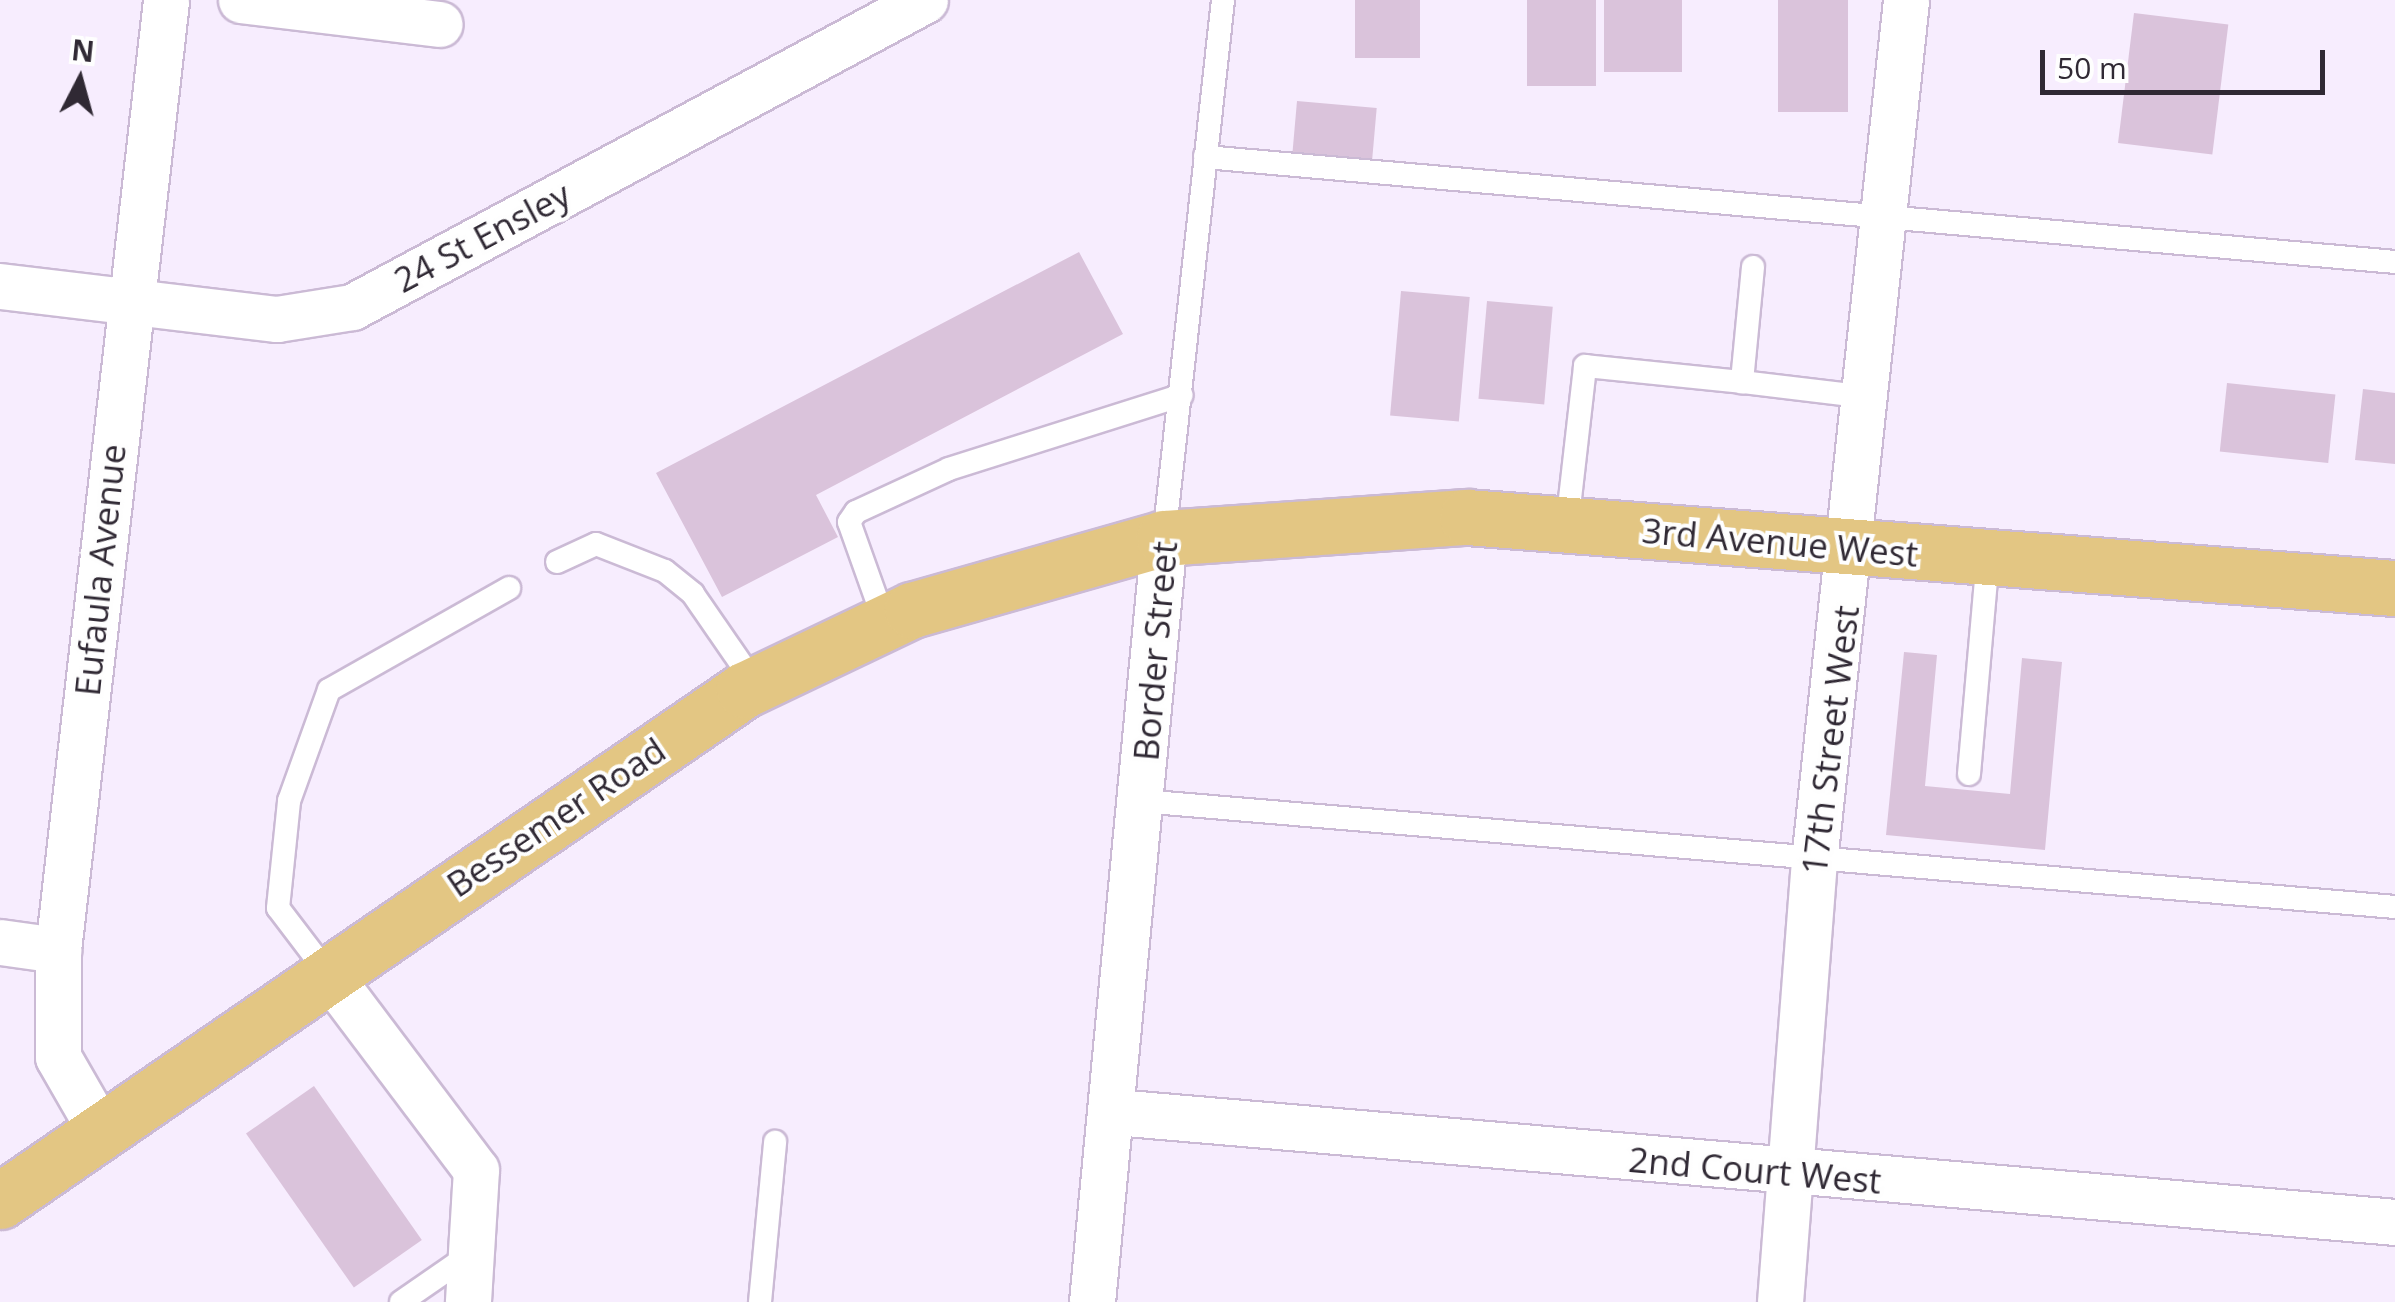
<!DOCTYPE html>
<style>
body{margin:0}
#map{position:relative;width:2395px;height:1302px;overflow:hidden;background:#f7edfe;font-family:"Open Sans",sans-serif}
div>[style]{position:absolute}
.building>*{inset:0;background:#dac3db;transform-origin:0 0}
.roads{filter:drop-shadow(2px 0 #cbbad5) drop-shadow(-2px 0 #cbbad5) drop-shadow(0 2px #cbbad5) drop-shadow(0 -2px #cbbad5)}
.service>*{height:22px;margin:-11px;padding:0 11px;transform-origin:11px;border-radius:11px;background:#fff}
.minor>*{height:45px;margin:-22.5px;padding:0 22.5px;transform-origin:22.5px;border-radius:22.5px;background:#fff}
.primary>*{height:55px;margin:-27.5px;padding:0 27.5px;transform-origin:27.5px;border-radius:27.5px;background:#e3c683}
span{translate:-50% -50%;white-space:nowrap;text-align:center;line-height:1.15;-webkit-text-stroke:8px #fefefe;paint-order:stroke}
.street-label{font-size:35px;color:#302934}
.north{position:absolute;left:30px;top:30px;width:100px;height:100px;-webkit-text-stroke:8px #fefefe;paint-order:stroke;rotate:6deg;font-size:28px;font-weight:700;line-height:40px;text-align:center;color:#302934}
.north::after{content:'';display:block;margin:auto;width:35px;height:45px;background:#302934;clip-path:polygon(50% 0,100% 100%,50% 72%,0 100%)}
.scale{position:absolute;left:2040px;top:50px;width:285px;height:45px;box-sizing:border-box;border:5px solid #302934;border-top:0;padding-left:12px;font-size:30px;line-height:35px;white-space:nowrap;color:#302934;-webkit-text-stroke:8px #fefefe;paint-order:stroke}
</style>
<div id="map">
<div class="building">
<div style="left:1355px;top:0;width:65px;height:58px"></div>
<div style="left:1527px;top:0;width:69px;height:86px"></div>
<div style="left:1604px;top:0;width:78px;height:72px"></div>
<div style="left:1778px;top:0;width:70px;height:112px"></div>
<div style="left:2134px;top:13px;width:95px;height:131px;rotate:7deg"></div>
<div style="left:1297px;top:101px;width:80px;height:52px;rotate:5deg"></div>
<div style="clip-path:polygon(1079px 252px,1123px 334px,816px 495px,838px 537px,722px 597px,656px 473px)"></div>
<div style="left:1401px;top:291px;width:69px;height:125px;rotate:5deg"></div>
<div style="left:1487px;top:301px;width:66px;height:98px;rotate:5deg"></div>
<div style="left:2227px;top:383px;width:109px;height:69px;rotate:6deg"></div>
<div style="clip-path:polygon(2363px 389px,2395px 393px,2395px 464px,2355px 460px)"></div>
<div style="clip-path:polygon(1904px 652px,1937px 655px,1925px 786px,2010px 794px,2022px 658px,2062px 662px,2045px 850px,1886px 835px)"></div>
<div style="left:314px;top:1086px;width:188px;height:83px;rotate:55deg"></div>
</div>
<div class="roads">
<div class="service">
<div style="left:1205px;top:157px;width:1195px;rotate:5.04deg"></div>
<div style="left:1753px;top:267px;width:116px;rotate:95.5deg"></div>
<div style="left:1742px;top:382px;width:126px;rotate:6.8deg"></div>
<div style="left:1567px;top:525px;width:160px;rotate:-83.5deg"></div>
<div style="left:1585px;top:366px;width:158px;rotate:5.8deg"></div>
<div style="left:1164px;top:538px;width:541px;rotate:-83.74deg"></div>
<div style="left:557px;top:562px;width:43px;rotate:-24.8deg"></div>
<div style="left:596px;top:544px;width:74px;rotate:21.4deg"></div>
<div style="left:665px;top:571px;width:36px;rotate:39deg"></div>
<div style="left:693px;top:594px;width:109px;rotate:55.4deg"></div>
<div style="left:885px;top:623px;width:107px;rotate:-109.6deg"></div>
<div style="left:849px;top:522px;width:12px;rotate:-55deg"></div>
<div style="left:856px;top:512px;width:102px;rotate:-24.8deg"></div>
<div style="left:949px;top:469px;width:244px;rotate:-17.6deg"></div>
<div style="left:1969px;top:774px;width:217px;rotate:-85deg"></div>
<div style="left:1141px;top:801px;width:1258px;rotate:4.83deg"></div>
<div style="left:326px;top:971px;width:79px;rotate:-127.3deg"></div>
<div style="left:278px;top:908px;width:108px;rotate:-84.1deg"></div>
<div style="left:289px;top:801px;width:118px;rotate:-70.2deg"></div>
<div style="left:329px;top:690px;width:207px;rotate:-29.5deg"></div>
<div style="left:401px;top:1302px;width:86px;rotate:-34.6deg"></div>
<div style="left:760px;top:1302px;width:161px;rotate:-84.6deg"></div>
</div>
<div class="minor">
<div style="left:241px;top:0;width:200px;rotate:6.9deg"></div>
<div style="left:0;top:286px;width:279px;rotate:6.8deg"></div>
<div style="left:277px;top:319px;width:76px;rotate:-9.1deg"></div>
<div style="left:352px;top:307px;width:650px;rotate:-28.18deg"></div>
<div style="left:0;top:942px;width:59px;rotate:7.9deg"></div>
<div style="left:326px;top:971px;width:249px;rotate:53deg"></div>
<div style="left:476px;top:1170px;width:132px;rotate:93.5deg"></div>
<div style="left:1115px;top:1112px;width:1285px;rotate:4.91deg"></div>
<div style="left:100px;top:1130px;width:84px;rotate:-119.9deg"></div>
<div style="left:58px;top:1057px;width:107px;rotate:-90deg"></div>
<div style="left:58px;top:950px;width:956px;rotate:-83.51deg"></div>
<div style="left:1092px;top:1302px;width:767px;rotate:-84.62deg"></div>
<div style="left:1780px;top:1302px;width:451px;rotate:-85.6deg"></div>
<div style="left:1815px;top:852px;width:857px;rotate:-83.9deg"></div>
</div>
<div class="primary">
<div style="left:0;top:1201px;width:903px;rotate:-34.48deg"></div>
<div style="left:744px;top:690px;width:186px;rotate:-25.5deg"></div>
<div style="left:912px;top:610px;width:262px;rotate:-15.9deg"></div>
<div style="left:1164px;top:538px;width:304px;rotate:-4deg"></div>
<div style="left:1467px;top:517px;width:931px;rotate:4.38deg"></div>
</div>
</div>
<div class="street-label">
<span style="left:482px;top:237px;rotate:-28deg">24 St Ensley</span>
<span style="left:1780px;top:542px;rotate:5deg">3rd Avenue West</span>
<span style="left:100px;top:570px;rotate:-84deg">Eufaula Avenue</span>
<span style="left:1155px;top:651px;rotate:-85deg">Border Street</span>
<span style="left:1830px;top:740px;rotate:-83deg">17th Street West</span>
<span style="left:556px;top:817px;rotate:-34deg">Bessemer Road</span>
<span style="left:1755px;top:1170px;rotate:5deg">2nd Court West</span>
</div>
<div class="north">N</div>
<div class="scale">50 m</div>
</div>
